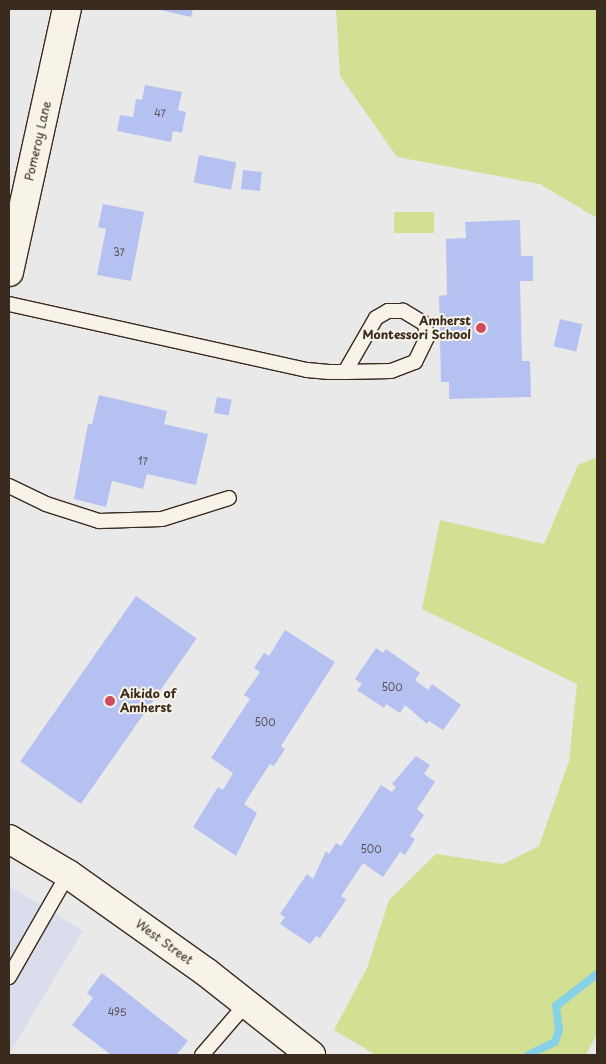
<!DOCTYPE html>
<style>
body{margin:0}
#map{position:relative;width:606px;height:1064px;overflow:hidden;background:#eae9ea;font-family:"Playpen Sans",sans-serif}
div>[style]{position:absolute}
.built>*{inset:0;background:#daddec}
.green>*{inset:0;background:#d2e093;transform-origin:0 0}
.stream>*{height:8px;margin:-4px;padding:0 4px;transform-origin:4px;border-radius:4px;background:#86d1e6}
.building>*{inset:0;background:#b5c1f1;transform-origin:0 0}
.roads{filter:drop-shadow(1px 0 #3b2a1e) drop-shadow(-1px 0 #3b2a1e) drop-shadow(0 1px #3b2a1e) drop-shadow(0 -1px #3b2a1e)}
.service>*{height:14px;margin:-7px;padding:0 7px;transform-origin:7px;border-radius:7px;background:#f7f3e8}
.tertiary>*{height:28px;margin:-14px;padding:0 14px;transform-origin:14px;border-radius:14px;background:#f7f3e8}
.secondary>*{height:28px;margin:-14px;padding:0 14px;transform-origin:14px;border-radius:14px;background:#f7f3e8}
.dots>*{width:14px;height:14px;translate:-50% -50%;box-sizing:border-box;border:2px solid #f7f3e8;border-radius:50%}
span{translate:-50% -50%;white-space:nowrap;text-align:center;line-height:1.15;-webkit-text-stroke:4px #f7f3e8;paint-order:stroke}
.number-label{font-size:10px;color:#5a5053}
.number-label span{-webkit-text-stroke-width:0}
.street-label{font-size:12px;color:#3b2a1e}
.poi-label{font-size:12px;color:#3b2a1e;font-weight:700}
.right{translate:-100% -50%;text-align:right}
.left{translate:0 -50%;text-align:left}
.frame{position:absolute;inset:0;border:10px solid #3b2a1e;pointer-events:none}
</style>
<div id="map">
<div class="built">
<div style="clip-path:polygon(9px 886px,83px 931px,9px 1054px)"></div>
</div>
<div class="green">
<div style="clip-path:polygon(336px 9px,597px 9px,597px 218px,540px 184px,397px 157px,340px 76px)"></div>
<div style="left:394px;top:212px;width:40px;height:21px"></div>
<div style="clip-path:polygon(597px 457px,597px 1034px,586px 1055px,376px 1055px,334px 1030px,367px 968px,389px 900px,436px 854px,503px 864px,539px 846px,569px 761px,577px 684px,422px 609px,440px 520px,544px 544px,578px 465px)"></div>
</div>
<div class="stream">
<div style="left:528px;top:1055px;width:30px;rotate:-26deg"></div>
<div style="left:555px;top:1042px;width:13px;rotate:-72deg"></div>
<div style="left:559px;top:1030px;width:24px;rotate:-97deg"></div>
<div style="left:556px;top:1006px;width:52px;rotate:-38deg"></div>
</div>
<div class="building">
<div style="clip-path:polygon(156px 9px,193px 9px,191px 17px)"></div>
<div style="clip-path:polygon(145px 85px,182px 92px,178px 110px,186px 112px,182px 133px,173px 131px,171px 142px,117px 131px,120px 115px,133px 117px,136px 99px,142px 100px)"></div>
<div style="left:199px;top:155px;width:38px;height:28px;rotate:11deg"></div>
<div style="left:243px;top:170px;width:19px;height:19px;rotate:6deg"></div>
<div style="clip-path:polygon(103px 204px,144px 212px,131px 281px,97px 275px,106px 229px,98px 227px)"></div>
<div style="clip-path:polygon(520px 220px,521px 256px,533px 256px,533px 281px,520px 281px,522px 361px,530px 361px,531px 397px,449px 399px,449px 382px,441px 382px,439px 296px,447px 295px,446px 239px,466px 238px,465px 222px)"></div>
<div style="left:560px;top:319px;width:23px;height:28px;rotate:13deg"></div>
<div style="clip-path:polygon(99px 395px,167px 411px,164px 424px,208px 434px,196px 485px,147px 474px,143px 489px,112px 481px,106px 507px,74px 499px,88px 424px,92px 424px)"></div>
<div style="left:217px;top:397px;width:15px;height:16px;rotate:11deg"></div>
<div style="left:136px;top:596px;width:74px;height:202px;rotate:35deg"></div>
<div style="clip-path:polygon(285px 630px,335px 662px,281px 746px,285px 749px,274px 766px,270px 764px,244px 804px,257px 813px,236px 856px,193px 827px,218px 787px,223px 790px,233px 773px,211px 758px,250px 699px,244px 695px,260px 672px,254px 668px,264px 653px,269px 656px)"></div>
<div style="clip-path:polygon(376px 648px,383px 653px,386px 649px,420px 673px,415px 680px,428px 690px,432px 684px,461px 705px,443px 730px,429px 721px,427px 724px,405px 705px,400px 713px,386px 704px,384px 708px,357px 690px,362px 684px,355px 679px)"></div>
<div style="clip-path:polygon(416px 756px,430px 765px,424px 774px,435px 782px,417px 809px,424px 815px,410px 836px,415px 839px,405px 855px,400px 852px,383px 877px,363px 863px,341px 896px,346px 900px,320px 938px,316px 936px,310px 944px,280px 924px,285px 917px,280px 914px,307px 874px,313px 879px,326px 851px,329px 854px,336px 843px,341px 846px,381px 785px,392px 792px,396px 787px,392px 784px)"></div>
<div style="clip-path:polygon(102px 973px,188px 1041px,176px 1055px,111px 1055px,72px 1025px,93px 998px,87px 993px)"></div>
</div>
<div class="roads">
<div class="service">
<div style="left:9px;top:304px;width:305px;rotate:12.5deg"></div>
<div style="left:307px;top:370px;width:22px;rotate:5deg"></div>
<div style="left:329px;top:372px;width:16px"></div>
<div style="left:345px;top:372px;width:46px;rotate:-1.2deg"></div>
<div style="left:391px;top:371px;width:26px;rotate:-21deg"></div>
<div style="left:415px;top:362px;width:28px;rotate:-64deg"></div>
<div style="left:427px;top:337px;width:13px;rotate:-99deg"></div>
<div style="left:425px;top:324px;width:26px;rotate:-149deg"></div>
<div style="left:403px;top:311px;width:15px;rotate:180deg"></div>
<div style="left:388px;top:311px;width:14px;rotate:150deg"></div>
<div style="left:376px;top:318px;width:62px;rotate:119.9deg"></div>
<div style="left:9px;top:486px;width:41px;rotate:25.9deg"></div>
<div style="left:46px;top:504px;width:56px;rotate:17.8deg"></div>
<div style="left:99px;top:521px;width:63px;rotate:-1.8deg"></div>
<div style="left:162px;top:519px;width:70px;rotate:-17.4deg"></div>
<div style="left:9px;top:977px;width:119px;rotate:-60.2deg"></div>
<div style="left:202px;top:1055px;width:67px;rotate:-49.2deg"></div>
</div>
<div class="tertiary">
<div style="left:9px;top:272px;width:269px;rotate:-77.6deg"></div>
</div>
<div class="secondary">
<div style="left:9px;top:839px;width:69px;rotate:30.7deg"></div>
<div style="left:68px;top:874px;width:169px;rotate:35.4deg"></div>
<div style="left:206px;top:972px;width:134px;rotate:38.3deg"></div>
</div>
</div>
<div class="dots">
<div style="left:481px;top:328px;background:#d1495b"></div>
<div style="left:110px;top:701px;background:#d1495b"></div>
</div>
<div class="number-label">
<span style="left:160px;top:113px">47</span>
<span style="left:119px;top:252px">37</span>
<span style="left:143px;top:461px">17</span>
<span style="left:392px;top:687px">500</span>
<span style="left:265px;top:722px">500</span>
<span style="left:371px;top:849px">500</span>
<span style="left:117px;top:1012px">495</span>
</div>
<div class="street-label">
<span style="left:38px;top:141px;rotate:-77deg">Pomeroy Lane</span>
<span style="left:164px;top:942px;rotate:36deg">West Street</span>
</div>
<div class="poi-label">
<span class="right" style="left:471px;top:328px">Amherst<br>Montessori School</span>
<span class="left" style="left:120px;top:701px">Aikido of<br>Amherst</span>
</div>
<div class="frame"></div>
</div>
